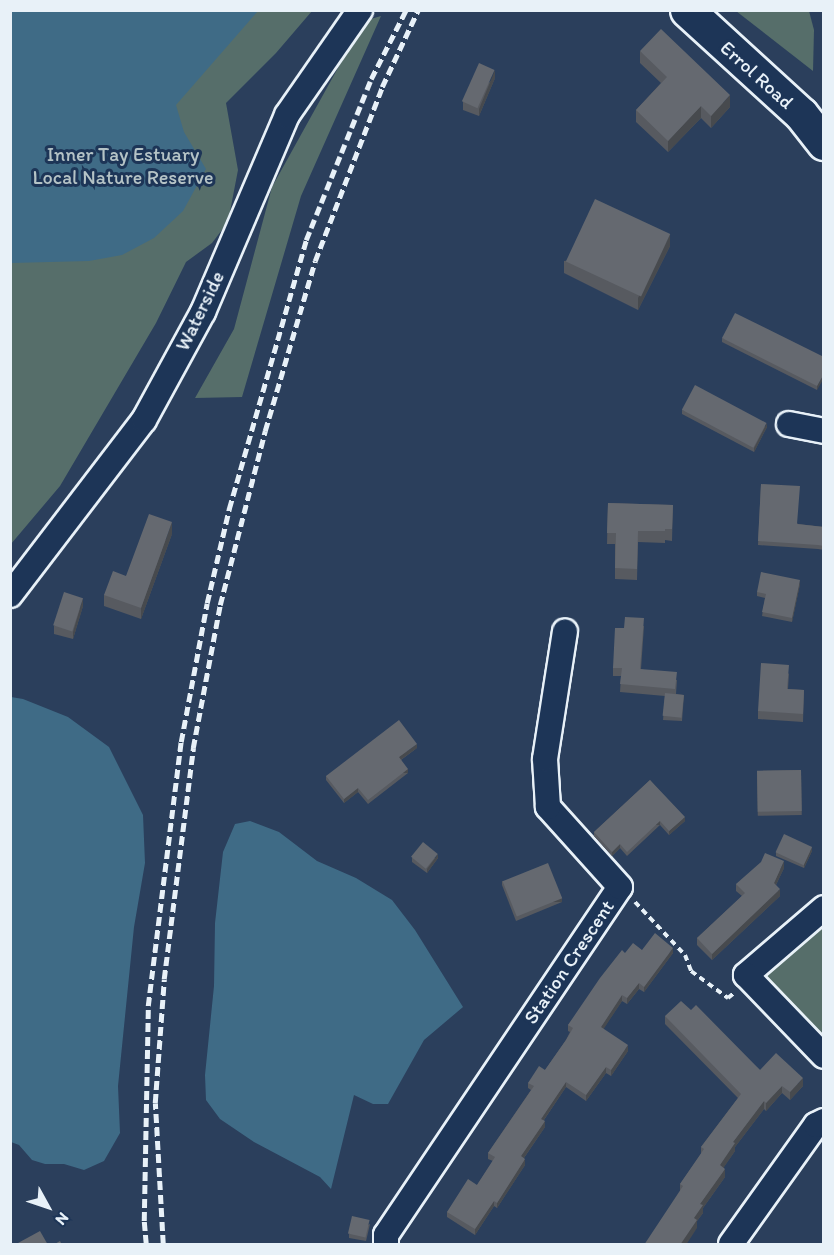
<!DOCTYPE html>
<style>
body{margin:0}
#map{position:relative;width:834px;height:1255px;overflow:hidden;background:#2b3f5c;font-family:Itim,sans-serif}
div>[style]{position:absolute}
.green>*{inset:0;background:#566e6a}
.water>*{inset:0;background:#3f6b86}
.path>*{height:4px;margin-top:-2px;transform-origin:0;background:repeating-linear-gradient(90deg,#e8f1f8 0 6px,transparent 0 10.5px)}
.roads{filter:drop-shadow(2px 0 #e8f1f8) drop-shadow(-2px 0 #e8f1f8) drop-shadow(0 2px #e8f1f8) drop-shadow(0 -2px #e8f1f8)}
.street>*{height:24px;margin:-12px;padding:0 12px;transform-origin:12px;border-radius:12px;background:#1d3557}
.secondary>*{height:33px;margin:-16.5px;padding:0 16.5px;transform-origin:16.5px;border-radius:16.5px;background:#1d3557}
.rail>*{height:4.5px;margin-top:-2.25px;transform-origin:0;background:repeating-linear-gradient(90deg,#e8f1f8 0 9px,transparent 0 13.5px)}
.wall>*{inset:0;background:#575a60;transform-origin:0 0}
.shaded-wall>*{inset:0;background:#474a4e;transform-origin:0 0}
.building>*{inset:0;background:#656970;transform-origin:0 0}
span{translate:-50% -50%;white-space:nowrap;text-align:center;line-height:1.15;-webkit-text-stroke:6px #1d3557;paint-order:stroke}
.street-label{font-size:20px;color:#e8f1f8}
.park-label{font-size:20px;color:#b5c3c6}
.frame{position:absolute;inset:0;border:12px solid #e8f1f8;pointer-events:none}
.north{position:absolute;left:18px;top:1177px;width:60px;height:60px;-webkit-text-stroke:4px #1d3557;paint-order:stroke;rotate:130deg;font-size:16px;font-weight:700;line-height:24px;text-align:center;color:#e8f1f8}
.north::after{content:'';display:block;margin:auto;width:21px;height:27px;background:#e8f1f8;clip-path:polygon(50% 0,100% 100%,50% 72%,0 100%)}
</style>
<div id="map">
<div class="green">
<div style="clip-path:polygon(10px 11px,312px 11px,276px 53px,226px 103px,238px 170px,228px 222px,212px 243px,186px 262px,156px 323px,60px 486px,11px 544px)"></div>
<div style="clip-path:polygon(736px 11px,809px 11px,814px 30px,813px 71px)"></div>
<div style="clip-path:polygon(381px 16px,301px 196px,242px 397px,195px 398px,234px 329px,272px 187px,364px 21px)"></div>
<div style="clip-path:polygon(823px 914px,823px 1044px,767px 983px,765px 974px)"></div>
</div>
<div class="water">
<div style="clip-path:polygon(11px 10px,258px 11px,176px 105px,184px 132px,206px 169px,183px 211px,154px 238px,122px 255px,89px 261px,11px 263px)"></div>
<div style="clip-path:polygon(11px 697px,23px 699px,68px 717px,109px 747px,143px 815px,145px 863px,134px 927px,118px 1086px,120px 1133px,104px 1161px,84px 1170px,64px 1164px,45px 1164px,32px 1160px,19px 1145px,11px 1142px)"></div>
<div style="clip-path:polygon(250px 821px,279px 832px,317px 861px,356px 878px,392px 900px,415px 930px,463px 1007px,424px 1040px,388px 1104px,373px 1104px,354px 1095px,331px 1189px,320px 1177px,254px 1142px,220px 1119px,206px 1100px,205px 1075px,214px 986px,215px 923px,223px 852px,235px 824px)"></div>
</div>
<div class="path">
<div style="left:635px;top:902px;width:73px;rotate:46.7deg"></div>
<div style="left:685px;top:955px;width:17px;rotate:69deg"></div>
<div style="left:691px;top:971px;width:46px;rotate:36.1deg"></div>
<div style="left:728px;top:998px;width:8px;rotate:-40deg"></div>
</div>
<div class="roads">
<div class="street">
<div style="left:789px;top:424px;width:36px;rotate:11deg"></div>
<div style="left:10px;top:595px;width:220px;rotate:-52.6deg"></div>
<div style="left:144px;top:420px;width:123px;rotate:-61.4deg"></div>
<div style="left:203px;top:312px;width:214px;rotate:-66.9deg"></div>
<div style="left:287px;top:115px;width:128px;rotate:-55.2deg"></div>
<div style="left:824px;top:908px;width:103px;rotate:139.3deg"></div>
<div style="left:746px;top:975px;width:112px;rotate:46.1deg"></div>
<div style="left:386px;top:1244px;width:9px;rotate:-90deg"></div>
<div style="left:386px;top:1235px;width:419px;rotate:-56.1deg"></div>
<div style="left:620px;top:887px;width:108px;rotate:-132deg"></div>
<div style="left:548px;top:807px;width:48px;rotate:-93.6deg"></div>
<div style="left:545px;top:759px;width:129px;rotate:-81.1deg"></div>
<div style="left:731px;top:1244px;width:146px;rotate:-54.5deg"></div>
<div style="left:816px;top:1125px;width:9px;rotate:-27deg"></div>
</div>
<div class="secondary">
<div style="left:687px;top:10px;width:154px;rotate:42.4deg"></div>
<div style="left:801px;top:114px;width:37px;rotate:52deg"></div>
</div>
</div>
<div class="rail">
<div style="left:146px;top:1244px;width:23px;rotate:-95deg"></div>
<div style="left:144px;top:1221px;width:215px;rotate:-88.9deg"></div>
<div style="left:148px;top:1006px;width:266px;rotate:-82.9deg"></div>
<div style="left:181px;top:742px;width:141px;rotate:-79.4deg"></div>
<div style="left:207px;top:603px;width:97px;rotate:-76.8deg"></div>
<div style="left:229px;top:509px;width:280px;rotate:-74deg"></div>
<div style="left:306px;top:240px;width:174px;rotate:-68deg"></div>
<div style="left:371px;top:79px;width:77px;rotate:-63.1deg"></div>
<div style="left:163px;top:1244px;width:141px;rotate:-93.2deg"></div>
<div style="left:155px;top:1103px;width:124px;rotate:-85.8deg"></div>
<div style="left:164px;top:979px;width:233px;rotate:-82.8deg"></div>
<div style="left:193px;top:748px;width:146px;rotate:-79.3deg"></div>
<div style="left:220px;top:605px;width:180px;rotate:-75.5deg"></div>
<div style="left:265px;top:431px;width:177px;rotate:-73.6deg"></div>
<div style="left:315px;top:261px;width:186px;rotate:-68.9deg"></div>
<div style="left:382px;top:87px;width:85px;rotate:-64.9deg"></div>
</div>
<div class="wall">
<div style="clip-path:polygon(640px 51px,730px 107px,711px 128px,701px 118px,668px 152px,636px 122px,636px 110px,661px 83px,640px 63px)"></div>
<div style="clip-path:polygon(495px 78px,479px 116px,463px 110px,463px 102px)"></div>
<div style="clip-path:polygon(670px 246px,638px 310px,564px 273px,564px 261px)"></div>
<div style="clip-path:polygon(722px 338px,824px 357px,817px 390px,722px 342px)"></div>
<div style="clip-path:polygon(682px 410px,767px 427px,754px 452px,682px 414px)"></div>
<div style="clip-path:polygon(761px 484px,798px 524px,824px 527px,824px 550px,818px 549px,758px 545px)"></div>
<div style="clip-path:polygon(608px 503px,673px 505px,672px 541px,665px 540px,665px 543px,638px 542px,637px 580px,615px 579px,615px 544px,607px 544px)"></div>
<div style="clip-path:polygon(172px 534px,141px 619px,104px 606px,104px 595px,126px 576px)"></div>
<div style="clip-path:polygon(800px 584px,792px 622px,762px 616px,765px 598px,757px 596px,757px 592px)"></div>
<div style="clip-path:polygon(83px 606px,73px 639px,54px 634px,54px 626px)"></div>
<div style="clip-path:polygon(644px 626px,641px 669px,677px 680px,676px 694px,684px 695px,682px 721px,663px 720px,665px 696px,620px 692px,621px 676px,613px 676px,613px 668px,624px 628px)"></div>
<div style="clip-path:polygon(789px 673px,788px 689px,804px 690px,803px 722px,758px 719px,758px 711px)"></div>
<div style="clip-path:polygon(417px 748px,401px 760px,408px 773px,368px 804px,358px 792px,344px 803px,326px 780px,326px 776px)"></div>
<div style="left:801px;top:770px;width:45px;height:44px;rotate:89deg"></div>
<div style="clip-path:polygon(650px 780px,685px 821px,669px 835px,660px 825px,627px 856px,620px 848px,612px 856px,594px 836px,594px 832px)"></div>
<div style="clip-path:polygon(812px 851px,804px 868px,776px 856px,776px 852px)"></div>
<div style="clip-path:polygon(412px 858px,438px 858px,427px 873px,412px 862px)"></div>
<div style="clip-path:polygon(784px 868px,776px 885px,780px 896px,712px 960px,697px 945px,697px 938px,742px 896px,736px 891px,736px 884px)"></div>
<div style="clip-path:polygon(502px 881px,562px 902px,516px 921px,502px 885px)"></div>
<div style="clip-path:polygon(642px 950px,673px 953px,644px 992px,639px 989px,627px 1004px,622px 1001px,603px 1029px,628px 1051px,611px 1076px,606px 1073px,586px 1101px,566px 1087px,544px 1120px,545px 1127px,524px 1158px,525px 1165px,497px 1208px,494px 1206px,475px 1235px,447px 1217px,447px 1212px,477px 1185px,493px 1161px,488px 1159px,488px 1153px,531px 1090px,528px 1088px,528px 1083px,545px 1070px,566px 1040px,570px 1032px,568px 1031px,568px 1025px,625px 953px)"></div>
<div style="clip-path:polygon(691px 1010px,760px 1070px,803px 1086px,790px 1100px,782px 1093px,766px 1111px,764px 1109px,735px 1147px,735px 1151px,723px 1168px,725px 1177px,703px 1208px,703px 1213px,697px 1221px,697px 1228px,680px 1191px,680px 1184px,701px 1154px,701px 1147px,738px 1098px,665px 1024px,665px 1016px)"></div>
<div style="clip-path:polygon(370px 1224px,366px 1241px,349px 1238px,349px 1234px)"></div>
</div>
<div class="shaded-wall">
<div style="clip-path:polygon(495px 70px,495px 78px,479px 116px,479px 109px)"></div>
<div style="clip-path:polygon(730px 95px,730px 107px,711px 128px,711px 116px)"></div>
<div style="clip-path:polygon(701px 106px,701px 118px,668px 152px,668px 141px)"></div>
<div style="clip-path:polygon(670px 234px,670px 246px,638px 310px,638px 298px)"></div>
<div style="clip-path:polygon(824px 374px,824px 378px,817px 390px,817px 386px)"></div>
<div style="clip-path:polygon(767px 423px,767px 427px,754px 452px,754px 448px)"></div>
<div style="clip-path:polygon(172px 522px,172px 534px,141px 619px,141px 608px)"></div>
<div style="clip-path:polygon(800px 580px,800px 584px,792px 622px,792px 618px)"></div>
<div style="clip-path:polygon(83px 598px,83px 606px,73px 639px,73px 632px)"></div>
<div style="clip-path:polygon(417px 744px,417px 748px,399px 761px,399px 757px)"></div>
<div style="left:408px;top:769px;width:4px;height:51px;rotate:90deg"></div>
<div style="clip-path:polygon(358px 788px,358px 792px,344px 803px,344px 799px)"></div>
<div style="clip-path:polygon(685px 817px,685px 821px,669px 835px,669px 831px)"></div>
<div style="left:660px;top:821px;width:4px;height:45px;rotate:90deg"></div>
<div style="clip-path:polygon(620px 844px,620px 848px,612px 856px,612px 852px)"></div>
<div style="clip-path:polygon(812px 847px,812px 851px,804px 868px,804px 864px)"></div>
<div style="clip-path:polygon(438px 854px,438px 858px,427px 873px,427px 869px)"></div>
<div style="clip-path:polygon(784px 861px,784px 868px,774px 889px,774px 883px)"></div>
<div style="clip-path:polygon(780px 889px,780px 896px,712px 960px,712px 954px)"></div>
<div style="left:562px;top:898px;width:4px;height:50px;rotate:90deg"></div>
<div style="clip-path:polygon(673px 948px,673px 953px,644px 992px,644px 987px)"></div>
<div style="clip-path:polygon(639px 983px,639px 989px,627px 1004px,627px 998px)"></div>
<div style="clip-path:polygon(622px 995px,622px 1001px,601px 1033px,601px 1027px)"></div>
<div style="clip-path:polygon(628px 1045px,628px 1051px,611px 1076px,611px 1070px)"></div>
<div style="clip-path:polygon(606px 1067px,606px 1073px,586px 1101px,586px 1095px)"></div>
<div style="clip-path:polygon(803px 1078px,803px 1086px,790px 1100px,790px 1092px)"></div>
<div style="clip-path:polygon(566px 1082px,566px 1087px,541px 1124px,541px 1119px)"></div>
<div style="clip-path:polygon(782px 1086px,782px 1093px,766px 1111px,766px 1103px)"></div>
<div style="clip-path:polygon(764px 1101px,764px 1109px,735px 1147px,735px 1151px,720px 1173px,720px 1165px,733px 1142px)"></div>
<div style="clip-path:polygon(545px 1121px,545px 1127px,521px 1162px,521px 1156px)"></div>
<div style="clip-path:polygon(525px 1159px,525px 1165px,497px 1208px,497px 1203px)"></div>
<div style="clip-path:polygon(725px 1169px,725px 1177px,703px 1208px,703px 1213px,697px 1221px,697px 1228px,686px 1245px,680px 1245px,700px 1204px)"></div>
<div style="clip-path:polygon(494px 1201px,494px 1206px,475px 1235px,475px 1229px)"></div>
</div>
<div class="building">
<div style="clip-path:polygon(661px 29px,730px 95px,711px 116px,701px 106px,668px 141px,636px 110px,667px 77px,640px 51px)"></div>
<div style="left:479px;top:63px;width:17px;height:42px;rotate:24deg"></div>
<div style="left:595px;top:199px;width:83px;height:69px;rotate:25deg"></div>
<div style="clip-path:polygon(735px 313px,824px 357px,824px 374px,817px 386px,722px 338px)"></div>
<div style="left:695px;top:385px;width:81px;height:28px;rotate:28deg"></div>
<div style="clip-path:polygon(761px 484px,800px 486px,797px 524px,824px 527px,824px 546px,818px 545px,758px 541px)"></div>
<div style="clip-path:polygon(608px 503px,673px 505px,672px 529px,665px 529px,665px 531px,638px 531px,637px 569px,615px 568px,616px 533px,607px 533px)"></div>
<div style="clip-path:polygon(149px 514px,172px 522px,141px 608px,104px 595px,113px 571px,126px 576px)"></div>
<div style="clip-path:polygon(761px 572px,800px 580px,792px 618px,762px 612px,766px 594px,757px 592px)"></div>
<div style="left:64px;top:592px;width:20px;height:35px;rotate:18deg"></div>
<div style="clip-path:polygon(625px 617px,644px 618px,640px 669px,677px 672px,675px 689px,620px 684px,622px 668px,613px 668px,615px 628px,624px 628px)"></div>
<div style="clip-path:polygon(761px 663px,789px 665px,787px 689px,804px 690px,803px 714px,758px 711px)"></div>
<div style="left:665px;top:693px;width:19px;height:23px;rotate:6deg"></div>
<div style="clip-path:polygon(399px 720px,417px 744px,399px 757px,408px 769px,368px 800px,358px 788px,344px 799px,326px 776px)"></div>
<div style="left:801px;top:770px;width:41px;height:44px;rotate:89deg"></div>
<div style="clip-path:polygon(650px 780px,685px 817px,669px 831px,660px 821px,627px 852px,620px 844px,612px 852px,594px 832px)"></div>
<div style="left:784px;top:834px;width:31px;height:20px;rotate:25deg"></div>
<div style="left:423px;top:842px;width:19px;height:19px;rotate:39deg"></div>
<div style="clip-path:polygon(765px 853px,784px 861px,774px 883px,780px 889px,712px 954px,697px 938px,745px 893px,736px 884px,761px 862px)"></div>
<div style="left:548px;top:863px;width:38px;height:49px;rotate:68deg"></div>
<div style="clip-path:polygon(655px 933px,673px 948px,644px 987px,639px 983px,627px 998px,622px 995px,601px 1027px,628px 1045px,611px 1070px,606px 1067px,586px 1095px,566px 1082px,541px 1119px,545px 1121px,521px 1156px,525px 1159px,497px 1203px,494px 1201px,475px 1229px,447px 1212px,468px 1179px,477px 1185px,495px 1157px,488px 1153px,534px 1086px,528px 1083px,539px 1066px,545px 1070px,566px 1040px,573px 1028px,568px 1025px,600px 978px,622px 950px,625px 953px,633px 943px,642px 950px)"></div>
<div style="clip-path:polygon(681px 1001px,691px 1010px,696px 1005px,760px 1070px,776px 1053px,803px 1078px,790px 1092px,782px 1086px,766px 1103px,764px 1101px,733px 1142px,735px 1143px,720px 1165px,725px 1169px,700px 1204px,703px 1205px,694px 1218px,697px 1220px,680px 1245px,644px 1245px,683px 1186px,680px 1184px,704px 1149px,701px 1147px,741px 1094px,665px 1016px)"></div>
<div style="left:352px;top:1216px;width:18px;height:18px;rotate:13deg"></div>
<div style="clip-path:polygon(40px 1231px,48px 1245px,19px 1245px,18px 1243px)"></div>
<div style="clip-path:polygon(60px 1241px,62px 1245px,53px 1245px)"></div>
</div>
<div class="street-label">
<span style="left:757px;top:75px;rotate:42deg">Errol Road</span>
<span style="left:200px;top:311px;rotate:-64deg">Waterside</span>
<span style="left:569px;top:962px;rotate:-56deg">Station Crescent</span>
</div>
<div class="park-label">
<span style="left:123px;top:166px">Inner Tay Estuary<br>Local Nature Reserve</span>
</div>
<div class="frame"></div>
<div class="north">N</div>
</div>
